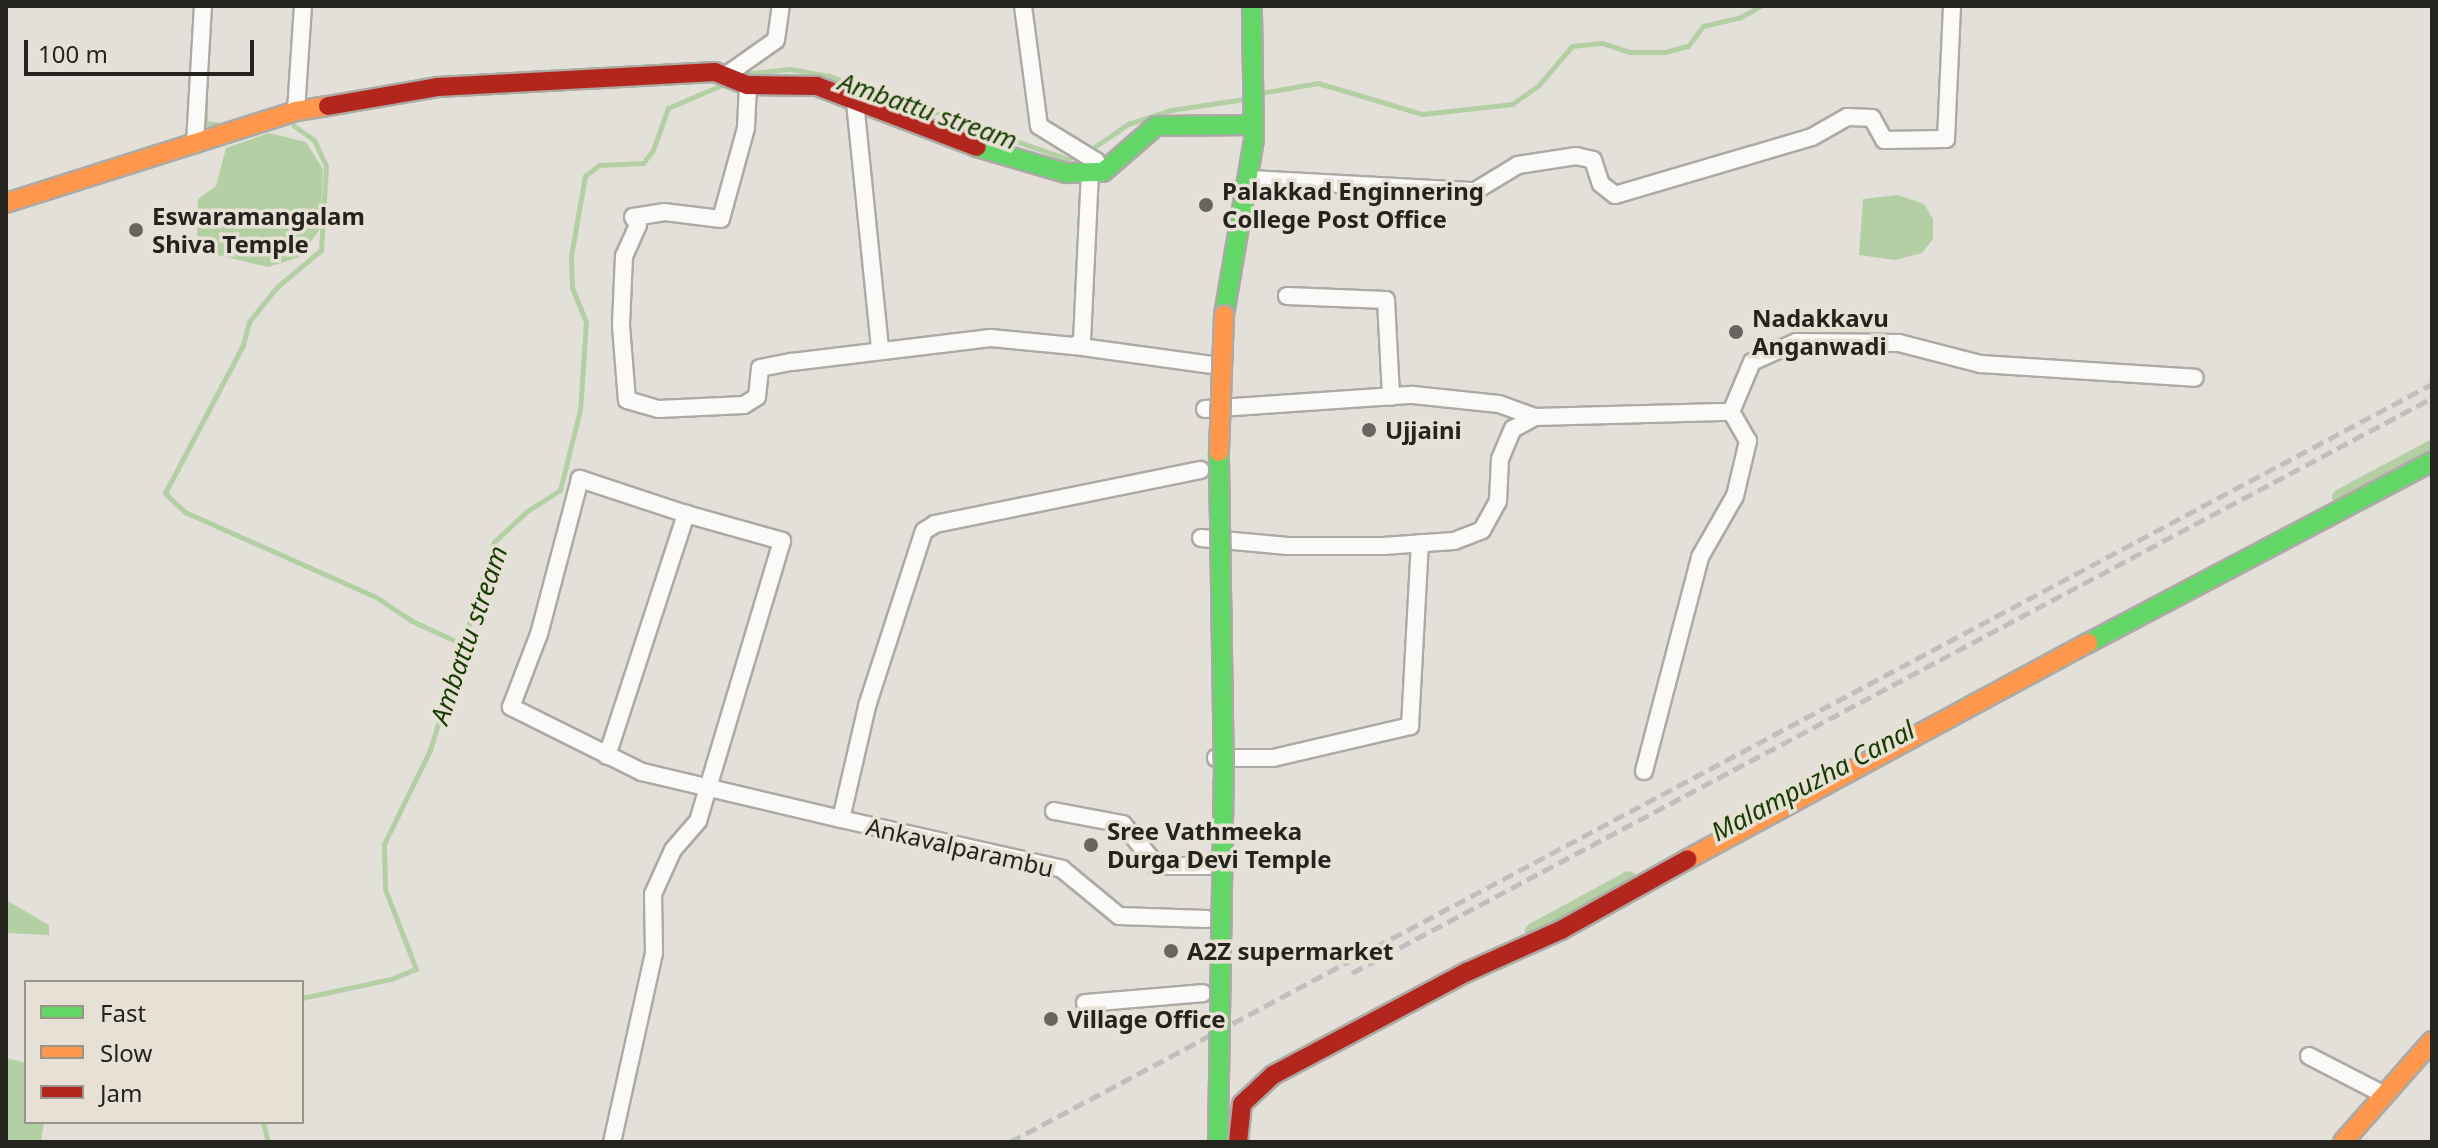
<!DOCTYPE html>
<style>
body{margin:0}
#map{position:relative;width:2438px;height:1148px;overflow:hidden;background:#e3e0d9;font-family:"Noto Sans",sans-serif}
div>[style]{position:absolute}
.water>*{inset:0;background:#b4cfa4}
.stream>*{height:5px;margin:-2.5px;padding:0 2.5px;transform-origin:2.5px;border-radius:2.5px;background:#b4cfa4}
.canal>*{height:16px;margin:-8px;padding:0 8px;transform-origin:8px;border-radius:8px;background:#b4cfa4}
.roads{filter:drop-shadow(2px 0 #acaaa4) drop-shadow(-2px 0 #acaaa4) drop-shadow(0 2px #acaaa4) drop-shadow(0 -2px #acaaa4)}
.street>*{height:16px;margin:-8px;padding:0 8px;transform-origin:8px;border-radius:8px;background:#fbfaf9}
.fast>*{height:18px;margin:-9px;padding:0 9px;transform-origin:9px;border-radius:9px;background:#63d668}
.slow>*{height:18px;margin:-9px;padding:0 9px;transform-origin:9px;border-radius:9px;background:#ff974d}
.jam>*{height:18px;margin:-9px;padding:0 9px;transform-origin:9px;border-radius:9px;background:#b3261e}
.rail>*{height:5px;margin-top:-2.5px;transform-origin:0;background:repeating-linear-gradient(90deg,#c0bfbd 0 12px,transparent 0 18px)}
.bridges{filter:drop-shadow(2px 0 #acaaa4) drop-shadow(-2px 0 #acaaa4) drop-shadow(0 2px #acaaa4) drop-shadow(0 -2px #acaaa4)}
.fast-bridge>*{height:18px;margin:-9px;padding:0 9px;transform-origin:9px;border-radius:9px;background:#63d668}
.slow-bridge>*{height:18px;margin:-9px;padding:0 9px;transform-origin:9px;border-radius:9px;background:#ff974d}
.dots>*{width:22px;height:22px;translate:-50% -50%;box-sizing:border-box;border:4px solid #e7e1d5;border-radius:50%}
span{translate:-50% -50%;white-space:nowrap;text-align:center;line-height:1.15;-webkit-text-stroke:7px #e7e1d5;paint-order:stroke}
.poi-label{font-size:24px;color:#25231f;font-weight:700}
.left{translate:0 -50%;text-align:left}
.street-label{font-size:24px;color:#25231f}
.water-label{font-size:26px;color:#173b00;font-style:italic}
.frame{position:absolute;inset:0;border:8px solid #25231f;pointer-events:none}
.legend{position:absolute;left:24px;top:980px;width:280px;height:144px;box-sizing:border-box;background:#e7e1d5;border:2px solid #99958c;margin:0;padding:10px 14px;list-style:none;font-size:24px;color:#25231f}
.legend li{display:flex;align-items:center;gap:16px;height:40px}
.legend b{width:40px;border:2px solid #99958c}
.scale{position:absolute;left:24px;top:40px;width:230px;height:36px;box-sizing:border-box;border:4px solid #25231f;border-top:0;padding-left:10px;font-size:24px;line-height:28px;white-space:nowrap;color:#25231f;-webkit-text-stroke:6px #e7e1d5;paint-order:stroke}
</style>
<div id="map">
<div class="water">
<div style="clip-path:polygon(269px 133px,306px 142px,323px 169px,320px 229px,300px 257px,268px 267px,197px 250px,198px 199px,216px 186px,226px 148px)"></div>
<div style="clip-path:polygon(1898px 195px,1924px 204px,1933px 219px,1933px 239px,1922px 253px,1895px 260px,1859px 255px,1863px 199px)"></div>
<div style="clip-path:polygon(6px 900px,49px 925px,49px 935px,6px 933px)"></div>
<div style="clip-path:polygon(6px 1058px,26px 1063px,26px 1122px,44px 1122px,41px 1142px,6px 1142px)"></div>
</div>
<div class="stream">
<div style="left:744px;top:74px;width:46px;rotate:-6.2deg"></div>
<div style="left:790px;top:69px;width:40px;rotate:10deg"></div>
<div style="left:829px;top:76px;width:252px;rotate:19.2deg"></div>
<div style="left:1067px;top:159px;width:12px;rotate:-20deg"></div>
<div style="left:1261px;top:93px;width:58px;rotate:-10deg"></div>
<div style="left:1318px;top:83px;width:109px;rotate:16.6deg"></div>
<div style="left:1422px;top:114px;width:91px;rotate:-6.3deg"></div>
<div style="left:1512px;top:104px;width:32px;rotate:-35deg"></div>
<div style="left:1538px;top:86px;width:52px;rotate:-49.6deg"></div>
<div style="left:1572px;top:46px;width:30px;rotate:-6deg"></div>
<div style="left:1602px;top:43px;width:28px;rotate:18deg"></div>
<div style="left:1629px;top:52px;width:36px"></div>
<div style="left:1665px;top:52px;width:24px;rotate:-15deg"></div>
<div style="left:1688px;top:46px;width:25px;rotate:-53deg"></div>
<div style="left:1703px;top:26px;width:37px;rotate:-13deg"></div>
<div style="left:1739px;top:18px;width:25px;rotate:-29deg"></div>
<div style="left:205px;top:103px;width:20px;rotate:90deg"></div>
<div style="left:205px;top:123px;width:14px;rotate:8deg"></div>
<div style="left:294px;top:126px;width:24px;rotate:35deg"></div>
<div style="left:314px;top:140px;width:29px;rotate:65deg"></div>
<div style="left:326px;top:166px;width:84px;rotate:93.4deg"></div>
<div style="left:321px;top:250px;width:57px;rotate:139.9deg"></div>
<div style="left:277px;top:287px;width:45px;rotate:128.7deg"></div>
<div style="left:249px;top:322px;width:24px;rotate:105deg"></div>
<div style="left:243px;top:345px;width:167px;rotate:117.8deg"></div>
<div style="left:165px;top:493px;width:28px;rotate:44deg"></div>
<div style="left:185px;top:512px;width:209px;rotate:24deg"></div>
<div style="left:376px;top:597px;width:43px;rotate:33.7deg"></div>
<div style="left:412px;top:621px;width:55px;rotate:24.7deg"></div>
<div style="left:1087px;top:152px;width:50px;rotate:-34.3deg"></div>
<div style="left:1128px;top:124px;width:45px;rotate:-18deg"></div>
<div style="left:1171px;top:110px;width:74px;rotate:-8.6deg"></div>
<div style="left:302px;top:998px;width:91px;rotate:-12.1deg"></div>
<div style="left:391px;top:979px;width:27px;rotate:-22deg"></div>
<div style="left:416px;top:969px;width:86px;rotate:-111.2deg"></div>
<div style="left:385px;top:889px;width:45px;rotate:-91.3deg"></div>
<div style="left:384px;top:844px;width:105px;rotate:-63.9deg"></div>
<div style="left:430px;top:750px;width:218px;rotate:-72.9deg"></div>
<div style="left:494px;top:542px;width:44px;rotate:-43.2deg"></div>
<div style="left:526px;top:512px;width:40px;rotate:-32.9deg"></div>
<div style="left:560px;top:490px;width:82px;rotate:-76deg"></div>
<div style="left:580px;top:410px;width:88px;rotate:-86.1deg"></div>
<div style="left:586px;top:322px;width:37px;rotate:-112deg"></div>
<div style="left:572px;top:288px;width:32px;rotate:-92deg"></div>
<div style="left:571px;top:256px;width:81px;rotate:-80.1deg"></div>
<div style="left:585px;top:176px;width:18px;rotate:-38deg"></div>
<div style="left:599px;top:165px;width:44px;rotate:-2.6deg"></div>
<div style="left:643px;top:163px;width:16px;rotate:-52deg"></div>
<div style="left:653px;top:150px;width:45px;rotate:-70.3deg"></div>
<div style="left:668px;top:108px;width:61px;rotate:-23.2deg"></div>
<div style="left:263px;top:1122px;width:21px;rotate:76deg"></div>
</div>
<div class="canal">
<div style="left:2340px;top:497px;width:104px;rotate:-28deg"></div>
<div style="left:1533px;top:931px;width:109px;rotate:-28.4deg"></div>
</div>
<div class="roads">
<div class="street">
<div style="left:1023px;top:6px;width:121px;rotate:82.4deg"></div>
<div style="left:1039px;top:126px;width:67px;rotate:31.6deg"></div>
<div style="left:1096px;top:161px;width:13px;rotate:58deg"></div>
<div style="left:725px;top:76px;width:62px;rotate:-35.2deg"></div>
<div style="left:776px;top:40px;width:34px;rotate:-82deg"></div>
<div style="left:748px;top:85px;width:43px;rotate:92.7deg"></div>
<div style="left:746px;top:128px;width:94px;rotate:105.4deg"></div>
<div style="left:721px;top:219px;width:56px;rotate:-172.9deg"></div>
<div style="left:665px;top:212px;width:32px;rotate:171deg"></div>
<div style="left:633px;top:217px;width:9px;rotate:58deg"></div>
<div style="left:638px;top:225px;width:34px;rotate:114deg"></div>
<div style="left:624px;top:256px;width:70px;rotate:92.5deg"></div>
<div style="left:621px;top:326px;width:74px;rotate:85.4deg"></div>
<div style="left:627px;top:400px;width:33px;rotate:16deg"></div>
<div style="left:659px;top:409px;width:85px;rotate:-2.7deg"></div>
<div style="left:744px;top:405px;width:15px;rotate:-32deg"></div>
<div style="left:757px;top:397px;width:29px;rotate:-84deg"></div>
<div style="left:760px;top:368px;width:33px;rotate:-11deg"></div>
<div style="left:792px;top:362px;width:200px;rotate:-6.9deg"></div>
<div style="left:991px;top:338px;width:83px;rotate:5.5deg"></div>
<div style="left:1074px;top:346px;width:9px;rotate:-32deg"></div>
<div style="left:1082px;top:341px;width:169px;rotate:-87.3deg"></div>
<div style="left:855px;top:102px;width:249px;rotate:84.2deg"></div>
<div style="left:296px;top:111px;width:105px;rotate:-86.2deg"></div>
<div style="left:195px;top:144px;width:138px;rotate:-86.7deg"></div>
<div style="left:1250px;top:179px;width:225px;rotate:3.1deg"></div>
<div style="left:1475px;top:191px;width:50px;rotate:-31.2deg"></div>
<div style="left:1518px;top:165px;width:59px;rotate:-8.8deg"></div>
<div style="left:1576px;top:156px;width:17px;rotate:13deg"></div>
<div style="left:1593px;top:160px;width:25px;rotate:72deg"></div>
<div style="left:1601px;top:184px;width:18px;rotate:38deg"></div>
<div style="left:1615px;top:195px;width:205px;rotate:-16.4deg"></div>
<div style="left:1812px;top:137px;width:40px;rotate:-29.7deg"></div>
<div style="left:1847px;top:117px;width:25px;rotate:2deg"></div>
<div style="left:1872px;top:118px;width:25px;rotate:61deg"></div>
<div style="left:1884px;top:140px;width:62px;rotate:-0.9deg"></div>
<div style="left:1946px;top:139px;width:133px;rotate:-87.4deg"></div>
<div style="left:1287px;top:296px;width:99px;rotate:2.3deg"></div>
<div style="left:1386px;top:300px;width:97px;rotate:87deg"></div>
<div style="left:1074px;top:346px;width:139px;rotate:7.8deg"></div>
<div style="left:1205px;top:409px;width:208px;rotate:-3.9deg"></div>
<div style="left:1413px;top:395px;width:86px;rotate:6deg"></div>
<div style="left:1499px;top:404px;width:38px;rotate:20deg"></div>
<div style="left:1535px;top:417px;width:196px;rotate:-1.5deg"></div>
<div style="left:1731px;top:412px;width:54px;rotate:-67.2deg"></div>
<div style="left:1752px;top:362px;width:48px;rotate:-24.4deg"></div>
<div style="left:1796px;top:342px;width:103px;rotate:0.6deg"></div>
<div style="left:1899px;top:343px;width:85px;rotate:14.4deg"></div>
<div style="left:1981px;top:364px;width:214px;rotate:3.7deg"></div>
<div style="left:686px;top:514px;width:112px;rotate:-161.7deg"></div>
<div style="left:580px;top:479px;width:160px;rotate:104.8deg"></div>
<div style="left:539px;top:634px;width:78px;rotate:111deg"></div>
<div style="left:511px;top:707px;width:146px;rotate:26.4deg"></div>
<div style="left:642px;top:772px;width:204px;rotate:13.3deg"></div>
<div style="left:841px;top:819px;width:116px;rotate:-77deg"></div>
<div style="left:867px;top:706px;width:184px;rotate:-72deg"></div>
<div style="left:924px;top:531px;width:13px;rotate:-32deg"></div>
<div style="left:935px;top:524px;width:271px;rotate:-11.5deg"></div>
<div style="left:1201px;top:538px;width:87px;rotate:5.3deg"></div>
<div style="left:1288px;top:546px;width:95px"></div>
<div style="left:1383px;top:546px;width:71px;rotate:-4deg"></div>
<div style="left:1454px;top:541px;width:30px;rotate:-21deg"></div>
<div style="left:1482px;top:530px;width:33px;rotate:-61deg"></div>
<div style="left:1498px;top:501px;width:42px;rotate:-87.3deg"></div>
<div style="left:1500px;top:459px;width:33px;rotate:-67deg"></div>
<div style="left:1513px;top:429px;width:25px;rotate:-29deg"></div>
<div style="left:607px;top:756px;width:255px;rotate:-71.9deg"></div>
<div style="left:686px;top:514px;width:100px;rotate:15.7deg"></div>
<div style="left:782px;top:541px;width:292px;rotate:106.7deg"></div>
<div style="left:698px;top:821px;width:38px;rotate:131deg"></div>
<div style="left:673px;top:850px;width:48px;rotate:114.4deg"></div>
<div style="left:653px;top:894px;width:59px;rotate:89deg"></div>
<div style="left:654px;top:953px;width:194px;rotate:102.5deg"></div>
<div style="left:1216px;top:758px;width:57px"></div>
<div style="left:1273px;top:758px;width:141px;rotate:-13.1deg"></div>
<div style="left:1410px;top:726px;width:183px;rotate:-86.9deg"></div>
<div style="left:1644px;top:771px;width:221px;rotate:-75.3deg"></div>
<div style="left:1700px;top:557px;width:70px;rotate:-60.2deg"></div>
<div style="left:1735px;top:496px;width:57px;rotate:-76.7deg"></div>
<div style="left:1748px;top:441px;width:34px;rotate:-120deg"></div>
<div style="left:1054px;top:811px;width:70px;rotate:10.7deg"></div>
<div style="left:1123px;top:824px;width:54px;rotate:51deg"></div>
<div style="left:1157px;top:866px;width:53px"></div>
<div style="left:841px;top:819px;width:227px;rotate:12.7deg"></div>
<div style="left:1062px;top:869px;width:74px;rotate:39.5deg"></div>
<div style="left:1119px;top:916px;width:88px;rotate:2deg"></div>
<div style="left:1085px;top:1003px;width:118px;rotate:-4.8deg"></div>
<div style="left:2309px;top:1056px;width:81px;rotate:27.2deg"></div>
</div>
<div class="fast">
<div style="left:977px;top:147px;width:93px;rotate:16.3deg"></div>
<div style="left:1066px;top:173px;width:37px;rotate:-2deg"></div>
<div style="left:1103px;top:172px;width:70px;rotate:-41deg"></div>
<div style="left:1156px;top:126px;width:97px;rotate:-0.6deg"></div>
<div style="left:1224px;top:315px;width:178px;rotate:-80.3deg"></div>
<div style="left:1254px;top:140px;width:134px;rotate:-90.9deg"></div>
<div style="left:2088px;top:643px;width:389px;rotate:-27.8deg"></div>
</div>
<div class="slow">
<div style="left:6px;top:203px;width:304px;rotate:-17.6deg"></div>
<div style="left:296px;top:111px;width:32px;rotate:-9deg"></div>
<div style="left:1688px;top:859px;width:455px;rotate:-28.4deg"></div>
<div style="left:2343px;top:1142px;width:135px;rotate:-48.6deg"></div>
</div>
<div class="jam">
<div style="left:328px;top:106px;width:112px;rotate:-9.8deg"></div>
<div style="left:438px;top:87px;width:277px;rotate:-3.1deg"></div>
<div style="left:715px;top:72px;width:35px;rotate:22deg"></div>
<div style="left:748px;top:85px;width:69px;rotate:0.8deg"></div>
<div style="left:817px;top:86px;width:171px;rotate:20.9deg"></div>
<div style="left:1238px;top:1142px;width:38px;rotate:-84deg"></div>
<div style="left:1242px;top:1104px;width:42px;rotate:-43.1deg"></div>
<div style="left:1273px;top:1075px;width:220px;rotate:-28deg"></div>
<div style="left:1467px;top:972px;width:103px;rotate:-24.1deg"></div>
<div style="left:1561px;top:930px;width:145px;rotate:-29.2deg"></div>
</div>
</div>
<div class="rail">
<div style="left:1352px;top:973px;width:1224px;rotate:-28.03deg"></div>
<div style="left:1010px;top:1142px;width:1611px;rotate:-28.06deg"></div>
</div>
<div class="bridges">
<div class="fast-bridge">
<div style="left:1218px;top:1142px;width:364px;rotate:-89.1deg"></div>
<div style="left:1224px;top:778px;width:326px;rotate:-90.9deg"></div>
</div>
<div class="slow-bridge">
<div style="left:1219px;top:452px;width:137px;rotate:-87.9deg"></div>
</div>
</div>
<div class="dots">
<div style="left:1206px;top:205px;background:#686560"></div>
<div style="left:136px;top:230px;background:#686560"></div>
<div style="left:1736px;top:332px;background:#686560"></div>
<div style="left:1369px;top:430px;background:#686560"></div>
<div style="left:1091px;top:845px;background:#686560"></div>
<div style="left:1171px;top:951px;background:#686560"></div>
<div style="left:1051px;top:1019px;background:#686560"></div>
</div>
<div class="poi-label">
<span class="left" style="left:1222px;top:205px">Palakkad Enginnering<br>College Post Office</span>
<span class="left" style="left:152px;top:230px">Eswaramangalam<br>Shiva Temple</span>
<span class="left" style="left:1752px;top:332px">Nadakkavu<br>Anganwadi</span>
<span class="left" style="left:1385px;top:430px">Ujjaini</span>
<span class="left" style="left:1107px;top:845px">Sree Vathmeeka<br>Durga Devi Temple</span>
<span class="left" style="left:1187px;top:951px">A2Z supermarket</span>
<span class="left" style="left:1067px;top:1019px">Village Office</span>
</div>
<div class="street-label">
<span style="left:960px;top:847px;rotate:13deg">Ankavalparambu</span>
</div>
<div class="water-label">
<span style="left:928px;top:111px;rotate:19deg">Ambattu stream</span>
<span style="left:469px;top:635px;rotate:-71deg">Ambattu stream</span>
<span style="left:1813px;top:781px;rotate:-28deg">Malampuzha Canal</span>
</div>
<div class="frame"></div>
<ul class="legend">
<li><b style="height:10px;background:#63d668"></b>Fast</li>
<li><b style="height:10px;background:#ff974d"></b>Slow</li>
<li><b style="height:10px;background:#b3261e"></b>Jam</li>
</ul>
<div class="scale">100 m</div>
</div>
